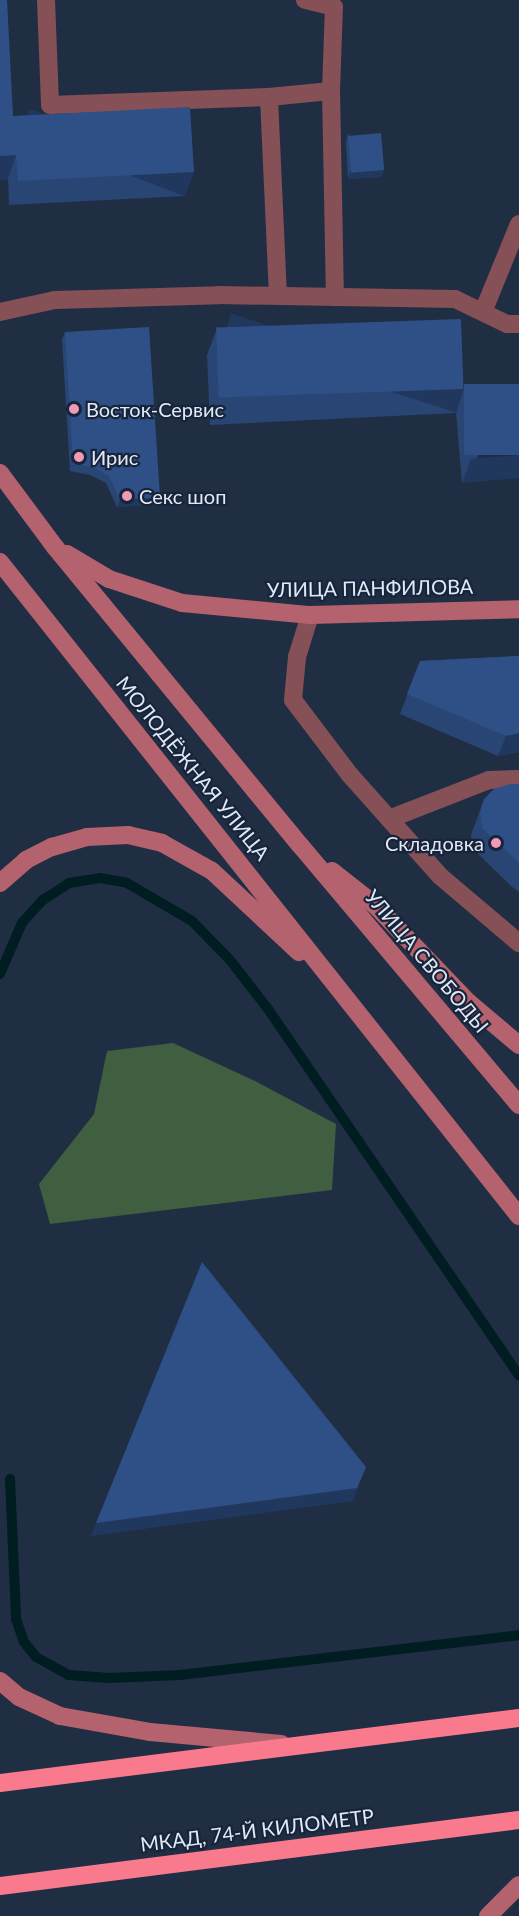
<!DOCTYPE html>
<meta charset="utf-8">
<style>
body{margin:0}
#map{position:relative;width:519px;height:1916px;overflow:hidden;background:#202e44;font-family:Lato,sans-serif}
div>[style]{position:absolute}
.green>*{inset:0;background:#3f5f40}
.stream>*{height:10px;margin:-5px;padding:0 5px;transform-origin:5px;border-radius:5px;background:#001d22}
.lane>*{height:18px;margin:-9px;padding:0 9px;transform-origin:9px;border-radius:9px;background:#855056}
.secondary>*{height:18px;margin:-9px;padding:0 9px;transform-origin:9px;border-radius:9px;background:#b4626d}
.highway>*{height:18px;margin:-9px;padding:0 9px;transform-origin:9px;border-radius:9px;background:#fa7a8d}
.wall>*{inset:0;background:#284573}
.shaded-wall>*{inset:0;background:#21385e;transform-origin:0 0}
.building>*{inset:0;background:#2f5086;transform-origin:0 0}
.dots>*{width:16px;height:16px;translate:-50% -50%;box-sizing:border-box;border:3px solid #172439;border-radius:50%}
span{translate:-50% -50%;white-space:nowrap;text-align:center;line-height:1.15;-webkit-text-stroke:4.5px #172439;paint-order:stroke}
.poi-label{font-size:20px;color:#e0e9f7}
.left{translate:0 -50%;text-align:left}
.right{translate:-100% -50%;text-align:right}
.street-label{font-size:20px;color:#e0e9f7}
</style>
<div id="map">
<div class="green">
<div style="clip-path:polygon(173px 1043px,255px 1081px,336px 1124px,332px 1190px,50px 1224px,39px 1184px,94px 1114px,107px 1051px)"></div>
</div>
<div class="stream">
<div style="left:0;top:974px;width:56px;rotate:-66.7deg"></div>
<div style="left:22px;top:923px;width:31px;rotate:-48deg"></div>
<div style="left:43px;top:900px;width:31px;rotate:-33deg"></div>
<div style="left:69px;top:883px;width:31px;rotate:-9deg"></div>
<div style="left:100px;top:878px;width:27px;rotate:10deg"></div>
<div style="left:127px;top:883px;width:75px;rotate:30.3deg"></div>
<div style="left:192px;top:921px;width:54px;rotate:45.7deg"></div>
<div style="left:230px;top:960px;width:62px;rotate:52.2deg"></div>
<div style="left:268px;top:1009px;width:444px;rotate:55.6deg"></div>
<div style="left:10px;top:1479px;width:140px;rotate:87.5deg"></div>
<div style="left:16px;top:1619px;width:24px;rotate:71deg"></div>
<div style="left:24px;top:1642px;width:19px;rotate:51deg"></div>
<div style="left:36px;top:1657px;width:37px;rotate:29deg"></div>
<div style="left:68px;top:1675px;width:42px;rotate:4.1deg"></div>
<div style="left:110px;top:1678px;width:70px;rotate:-2.5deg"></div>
<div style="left:180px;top:1675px;width:341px;rotate:-6.7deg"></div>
</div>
<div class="lane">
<div style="left:46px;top:0;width:105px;rotate:87.8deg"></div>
<div style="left:50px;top:105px;width:219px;rotate:-2.1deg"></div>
<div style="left:331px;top:91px;width:206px;rotate:88.9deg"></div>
<div style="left:278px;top:296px;width:199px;rotate:-92.6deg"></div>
<div style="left:269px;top:97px;width:62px;rotate:-5.5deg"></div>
<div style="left:331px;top:91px;width:84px;rotate:-88deg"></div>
<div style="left:334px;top:7px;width:30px;rotate:-166deg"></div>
<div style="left:0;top:312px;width:56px;rotate:-12.3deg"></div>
<div style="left:55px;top:300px;width:164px;rotate:-1.7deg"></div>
<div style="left:219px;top:295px;width:236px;rotate:1deg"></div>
<div style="left:455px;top:299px;width:58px;rotate:25.7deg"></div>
<div style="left:507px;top:324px;width:12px"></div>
<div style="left:483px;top:312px;width:95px;rotate:-67.8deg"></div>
<div style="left:310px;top:615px;width:44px;rotate:107.2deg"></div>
<div style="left:297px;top:657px;width:43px;rotate:95.3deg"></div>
<div style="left:293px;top:700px;width:94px;rotate:52.8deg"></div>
<div style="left:350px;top:775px;width:135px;rotate:48.3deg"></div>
<div style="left:440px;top:876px;width:104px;rotate:40.3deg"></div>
<div style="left:389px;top:819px;width:107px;rotate:-21.3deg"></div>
<div style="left:489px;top:780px;width:30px;rotate:-2deg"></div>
</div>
<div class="secondary">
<div style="left:0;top:473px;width:92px;rotate:53.4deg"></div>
<div style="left:55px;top:547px;width:386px;rotate:50.6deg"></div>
<div style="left:300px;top:845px;width:340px;rotate:49.9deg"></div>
<div style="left:67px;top:554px;width:49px;rotate:30.8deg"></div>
<div style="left:109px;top:579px;width:77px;rotate:18.2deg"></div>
<div style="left:182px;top:603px;width:129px;rotate:5.4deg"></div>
<div style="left:310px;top:615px;width:209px;rotate:-1.6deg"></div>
<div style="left:0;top:562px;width:835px;rotate:51.57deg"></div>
<div style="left:332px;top:871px;width:55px;rotate:38.3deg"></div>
<div style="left:375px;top:905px;width:134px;rotate:46.2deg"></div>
<div style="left:468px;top:1002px;width:67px;rotate:40.1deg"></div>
<div style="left:0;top:883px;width:35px;rotate:-41deg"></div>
<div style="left:26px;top:860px;width:29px;rotate:-27deg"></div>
<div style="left:52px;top:847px;width:36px;rotate:-16deg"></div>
<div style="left:87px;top:837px;width:41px;rotate:-2.8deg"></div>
<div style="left:128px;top:835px;width:35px;rotate:13deg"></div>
<div style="left:162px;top:843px;width:57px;rotate:29.2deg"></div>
<div style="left:212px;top:871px;width:119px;rotate:43deg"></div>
<div style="left:0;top:1681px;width:25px;rotate:40deg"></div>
<div style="left:19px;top:1697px;width:45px;rotate:24.9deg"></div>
<div style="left:60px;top:1716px;width:91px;rotate:10.1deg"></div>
<div style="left:150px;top:1732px;width:132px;rotate:5.2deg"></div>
<div style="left:488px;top:1916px;width:44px;rotate:-45deg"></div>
</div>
<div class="highway">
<div style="left:0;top:1783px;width:523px;rotate:-7.14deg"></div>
<div style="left:0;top:1886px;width:523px;rotate:-7.25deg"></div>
</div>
<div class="wall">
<div style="clip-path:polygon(0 0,13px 116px,185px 196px,9px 205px,8px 179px,0 180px)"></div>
<div style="clip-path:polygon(348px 134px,384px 170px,381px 177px,348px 179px,346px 142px)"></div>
<div style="clip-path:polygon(216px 331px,464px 389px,519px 384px,462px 483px,456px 413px,210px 425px,207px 355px)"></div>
<div style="clip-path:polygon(65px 332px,158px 504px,117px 507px,106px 483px,90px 475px,70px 471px,62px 339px)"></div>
<div style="clip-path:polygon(519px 656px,519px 752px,498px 756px,400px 714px,420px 661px)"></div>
<div style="clip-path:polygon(519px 784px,519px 892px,511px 886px,474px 850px,471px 835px,484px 799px)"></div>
</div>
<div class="shaded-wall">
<div style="clip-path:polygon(16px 155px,8px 179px,0 180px,0 156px)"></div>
<div style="clip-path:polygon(384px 170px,381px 177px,348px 179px,350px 172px)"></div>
<div style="left:194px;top:172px;width:26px;height:176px;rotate:111deg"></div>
<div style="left:464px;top:389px;width:25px;height:245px;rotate:108deg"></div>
<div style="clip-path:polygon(519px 455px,519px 478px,462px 483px,471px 459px)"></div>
<div style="clip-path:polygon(160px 497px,158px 504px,117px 507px,120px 500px)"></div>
<div style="clip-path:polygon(519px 733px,519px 752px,498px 756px,506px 736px)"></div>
<div style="clip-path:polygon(366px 1467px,353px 1501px,91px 1536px,96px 1523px)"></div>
</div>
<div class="building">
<div style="clip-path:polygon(0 0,7px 0,13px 116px,190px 107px,194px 172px,18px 181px,16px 155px,0 156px)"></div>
<div style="left:381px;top:133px;width:37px;height:33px;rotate:85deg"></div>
<div style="left:461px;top:319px;width:70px;height:245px;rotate:88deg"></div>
<div style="clip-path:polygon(149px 327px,160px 497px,120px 500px,109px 476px,93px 467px,73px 464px,65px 332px)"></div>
<div style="left:519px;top:384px;width:71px;height:55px;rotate:90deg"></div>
<div style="clip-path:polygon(519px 656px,519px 733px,506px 736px,407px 694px,420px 661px)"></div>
<div style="clip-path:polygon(510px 784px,519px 784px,519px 863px,482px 828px,480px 813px,484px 799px,494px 789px)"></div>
<div style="clip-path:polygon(202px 1262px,366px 1467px,357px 1488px,96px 1523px)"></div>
</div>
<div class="dots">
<div style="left:74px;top:409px;background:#f09ab6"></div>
<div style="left:79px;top:457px;background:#f09ab6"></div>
<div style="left:127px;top:496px;background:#f09ab6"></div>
<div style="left:496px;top:843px;background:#f09ab6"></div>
</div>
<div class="poi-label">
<span class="left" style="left:86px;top:409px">Восток-Сервис</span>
<span class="left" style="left:91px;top:457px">Ирис</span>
<span class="left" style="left:139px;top:496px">Секс шоп</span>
<span class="right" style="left:484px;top:843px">Складовка</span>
</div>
<div class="street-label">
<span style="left:370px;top:588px;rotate:-1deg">УЛИЦА ПАНФИЛОВА</span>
<span style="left:193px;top:768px;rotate:51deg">МОЛОДЁЖНАЯ УЛИЦА</span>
<span style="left:427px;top:961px;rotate:50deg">УЛИЦА СВОБОДЫ</span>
<span style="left:257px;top:1830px;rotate:-7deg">МКАД, 74-Й КИЛОМЕТР</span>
</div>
</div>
